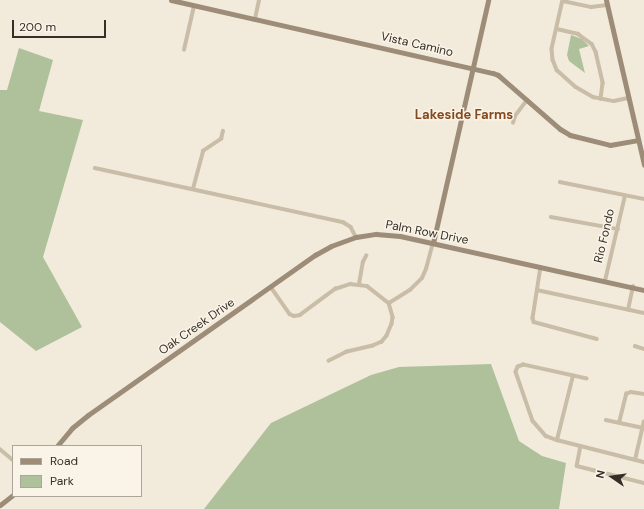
<!DOCTYPE html>
<style>
body{margin:0}
#map{position:relative;width:644px;height:509px;overflow:hidden;background:#f2ebdb;font-family:"DM Sans",sans-serif}
div>[style]{position:absolute}
.green>*{inset:0;background:#aec19b}
.street>*{height:3.5px;margin:-1.75px;padding:0 1.75px;transform-origin:1.75px;border-radius:1.75px;background:#cabda7}
.secondary>*{height:5px;margin:-2.5px;padding:0 2.5px;transform-origin:2.5px;border-radius:2.5px;background:#9d8c78}
span{translate:-50% -50%;white-space:nowrap;text-align:center;line-height:1.15;-webkit-text-stroke:3px #f9f4e7;paint-order:stroke}
.street-label{font-size:12px;color:#362e27}
.neighbourhood-label{font-size:13px;color:#854920;font-weight:700}
.legend{position:absolute;left:12px;top:445px;width:130px;height:52px;box-sizing:border-box;background:#f9f4e7;border:1px solid #aba59a;margin:0;padding:5px 7px;list-style:none;font-size:12px;color:#362e27}
.legend li{display:flex;align-items:center;gap:8px;height:20px}
.legend b{width:20px;border:1px solid #aba59a}
.north{position:absolute;left:592px;top:457px;width:40px;height:40px;-webkit-text-stroke:3px #f9f4e7;paint-order:stroke;rotate:283deg;font-size:11px;font-weight:700;line-height:16px;text-align:center;color:#362e27}
.north::after{content:'';display:block;margin:auto;width:14px;height:18px;background:#362e27;clip-path:polygon(50% 0,100% 100%,50% 72%,0 100%)}
.scale{position:absolute;left:12px;top:20px;width:94px;height:18px;box-sizing:border-box;border:2px solid #362e27;border-top:0;padding-left:5px;font-size:12px;line-height:14px;white-space:nowrap;color:#362e27;-webkit-text-stroke:3px #f9f4e7;paint-order:stroke}
</style>
<div id="map">
<div class="green">
<div style="clip-path:polygon(571px 35px,582px 39px,589px 46px,579px 49px,585px 73px,569px 61px,567px 55px)"></div>
<div style="clip-path:polygon(19px 48px,53px 60px,39px 111px,83px 120px,43px 257px,82px 327px,36px 351px,0 322px,0 90px,7px 90px)"></div>
<div style="clip-path:polygon(491px 364px,519px 441px,542px 456px,566px 463px,559px 509px,204px 509px,271px 423px,371px 375px,399px 367px)"></div>
</div>
<div class="street">
<div style="left:563px;top:0;width:50px;rotate:102.7deg"></div>
<div style="left:552px;top:49px;width:11px;rotate:85deg"></div>
<div style="left:553px;top:60px;width:11px;rotate:68deg"></div>
<div style="left:557px;top:70px;width:25px;rotate:42deg"></div>
<div style="left:576px;top:87px;width:20px;rotate:30deg"></div>
<div style="left:593px;top:97px;width:21px;rotate:11deg"></div>
<div style="left:614px;top:101px;width:14px;rotate:-12deg"></div>
<div style="left:563px;top:1px;width:29px;rotate:12deg"></div>
<div style="left:591px;top:7px;width:16px;rotate:-7deg"></div>
<div style="left:255px;top:19px;width:19px;rotate:-78deg"></div>
<div style="left:557px;top:29px;width:22px;rotate:13deg"></div>
<div style="left:578px;top:34px;width:17px;rotate:36deg"></div>
<div style="left:592px;top:44px;width:9px;rotate:63deg"></div>
<div style="left:596px;top:52px;width:32px;rotate:77deg"></div>
<div style="left:603px;top:83px;width:16px;rotate:97deg"></div>
<div style="left:184px;top:50px;width:45px;rotate:-77.2deg"></div>
<div style="left:513px;top:123px;width:7px;rotate:-74deg"></div>
<div style="left:515px;top:116px;width:20px;rotate:-53deg"></div>
<div style="left:95px;top:168px;width:254px;rotate:12.3deg"></div>
<div style="left:343px;top:222px;width:9px;rotate:32deg"></div>
<div style="left:351px;top:227px;width:11px;rotate:63deg"></div>
<div style="left:560px;top:182px;width:86px;rotate:11.4deg"></div>
<div style="left:193px;top:189px;width:39px;rotate:-75deg"></div>
<div style="left:203px;top:151px;width:22px;rotate:-34deg"></div>
<div style="left:221px;top:139px;width:8px;rotate:-76deg"></div>
<div style="left:551px;top:217px;width:68px;rotate:10.2deg"></div>
<div style="left:541px;top:267px;width:52px;rotate:98.9deg"></div>
<div style="left:533px;top:318px;width:4px;rotate:76deg"></div>
<div style="left:534px;top:322px;width:65px;rotate:15.1deg"></div>
<div style="left:605px;top:281px;width:87px;rotate:-76.8deg"></div>
<div style="left:359px;top:284px;width:22px;rotate:-80deg"></div>
<div style="left:363px;top:262px;width:7px;rotate:-63deg"></div>
<div style="left:271px;top:287px;width:33px;rotate:55deg"></div>
<div style="left:290px;top:314px;width:4px;rotate:27deg"></div>
<div style="left:294px;top:316px;width:6px;rotate:-9deg"></div>
<div style="left:300px;top:315px;width:44px;rotate:-36.6deg"></div>
<div style="left:335px;top:289px;width:16px;rotate:-18deg"></div>
<div style="left:350px;top:284px;width:17px;rotate:7deg"></div>
<div style="left:367px;top:286px;width:28px;rotate:38deg"></div>
<div style="left:389px;top:303px;width:15px;rotate:74deg"></div>
<div style="left:393px;top:317px;width:7px;rotate:98deg"></div>
<div style="left:392px;top:324px;width:13px;rotate:113deg"></div>
<div style="left:387px;top:336px;width:8px;rotate:130deg"></div>
<div style="left:382px;top:342px;width:10px;rotate:156deg"></div>
<div style="left:373px;top:346px;width:27px;rotate:167deg"></div>
<div style="left:347px;top:352px;width:20px;rotate:153deg"></div>
<div style="left:537px;top:290px;width:109px;rotate:12.1deg"></div>
<div style="left:389px;top:303px;width:25px;rotate:-32deg"></div>
<div style="left:410px;top:290px;width:17px;rotate:-45deg"></div>
<div style="left:422px;top:278px;width:10px;rotate:-66deg"></div>
<div style="left:426px;top:269px;width:27px;rotate:-75deg"></div>
<div style="left:628px;top:310px;width:24px;rotate:-78deg"></div>
<div style="left:635px;top:346px;width:9px;rotate:18deg"></div>
<div style="left:587px;top:379px;width:65px;rotate:-167.5deg"></div>
<div style="left:524px;top:365px;width:6px;rotate:162deg"></div>
<div style="left:518px;top:367px;width:5px;rotate:112deg"></div>
<div style="left:516px;top:372px;width:52px;rotate:70.9deg"></div>
<div style="left:533px;top:421px;width:20px;rotate:49deg"></div>
<div style="left:546px;top:436px;width:12px;rotate:20deg"></div>
<div style="left:557px;top:440px;width:90px;rotate:14.2deg"></div>
<div style="left:606px;top:420px;width:38px;rotate:12deg"></div>
<div style="left:619px;top:423px;width:30px;rotate:-76deg"></div>
<div style="left:626px;top:394px;width:5px;rotate:-22deg"></div>
<div style="left:631px;top:392px;width:13px;rotate:9deg"></div>
<div style="left:557px;top:440px;width:66px;rotate:-76deg"></div>
<div style="left:581px;top:446px;width:20px;rotate:101deg"></div>
<div style="left:577px;top:466px;width:69px;rotate:14.2deg"></div>
<div style="left:0;top:449px;width:17px;rotate:40deg"></div>
<div style="left:635px;top:460px;width:39px;rotate:-77deg"></div>
</div>
<div class="secondary">
<div style="left:171px;top:0;width:330px;rotate:12.8deg"></div>
<div style="left:493px;top:73px;width:5px;rotate:22deg"></div>
<div style="left:498px;top:75px;width:82px;rotate:41.1deg"></div>
<div style="left:560px;top:129px;width:12px;rotate:31deg"></div>
<div style="left:570px;top:135px;width:41px;rotate:14deg"></div>
<div style="left:610px;top:145px;width:28px;rotate:-10deg"></div>
<div style="left:606px;top:0;width:169px;rotate:77deg"></div>
<div style="left:433px;top:243px;width:249px;rotate:-77.2deg"></div>
<div style="left:57px;top:446px;width:23px;rotate:-50deg"></div>
<div style="left:72px;top:428px;width:21px;rotate:-39deg"></div>
<div style="left:88px;top:415px;width:278px;rotate:-35.2deg"></div>
<div style="left:315px;top:255px;width:18px;rotate:-29deg"></div>
<div style="left:331px;top:246px;width:27px;rotate:-20deg"></div>
<div style="left:356px;top:237px;width:20px;rotate:-9deg"></div>
<div style="left:376px;top:234px;width:24px;rotate:5deg"></div>
<div style="left:400px;top:236px;width:250px;rotate:12.5deg"></div>
<div style="left:0;top:505px;width:16px;rotate:-38deg"></div>
</div>
<div class="street-label">
<span style="left:417px;top:45px;rotate:13deg">Vista Camino</span>
<span style="left:427px;top:233px;rotate:11deg">Palm Row Drive</span>
<span style="left:605px;top:236px;rotate:-77deg">Rio Fondo</span>
<span style="left:197px;top:327px;rotate:-35deg">Oak Creek Drive</span>
</div>
<div class="neighbourhood-label">
<span style="left:464px;top:115px">Lakeside Farms</span>
</div>
<ul class="legend">
<li><b style="height:5px;background:#9d8c78"></b>Road</li>
<li><b style="height:11px;background:#aec19b"></b>Park</li>
</ul>
<div class="north">N</div>
<div class="scale">200 m</div>
</div>
